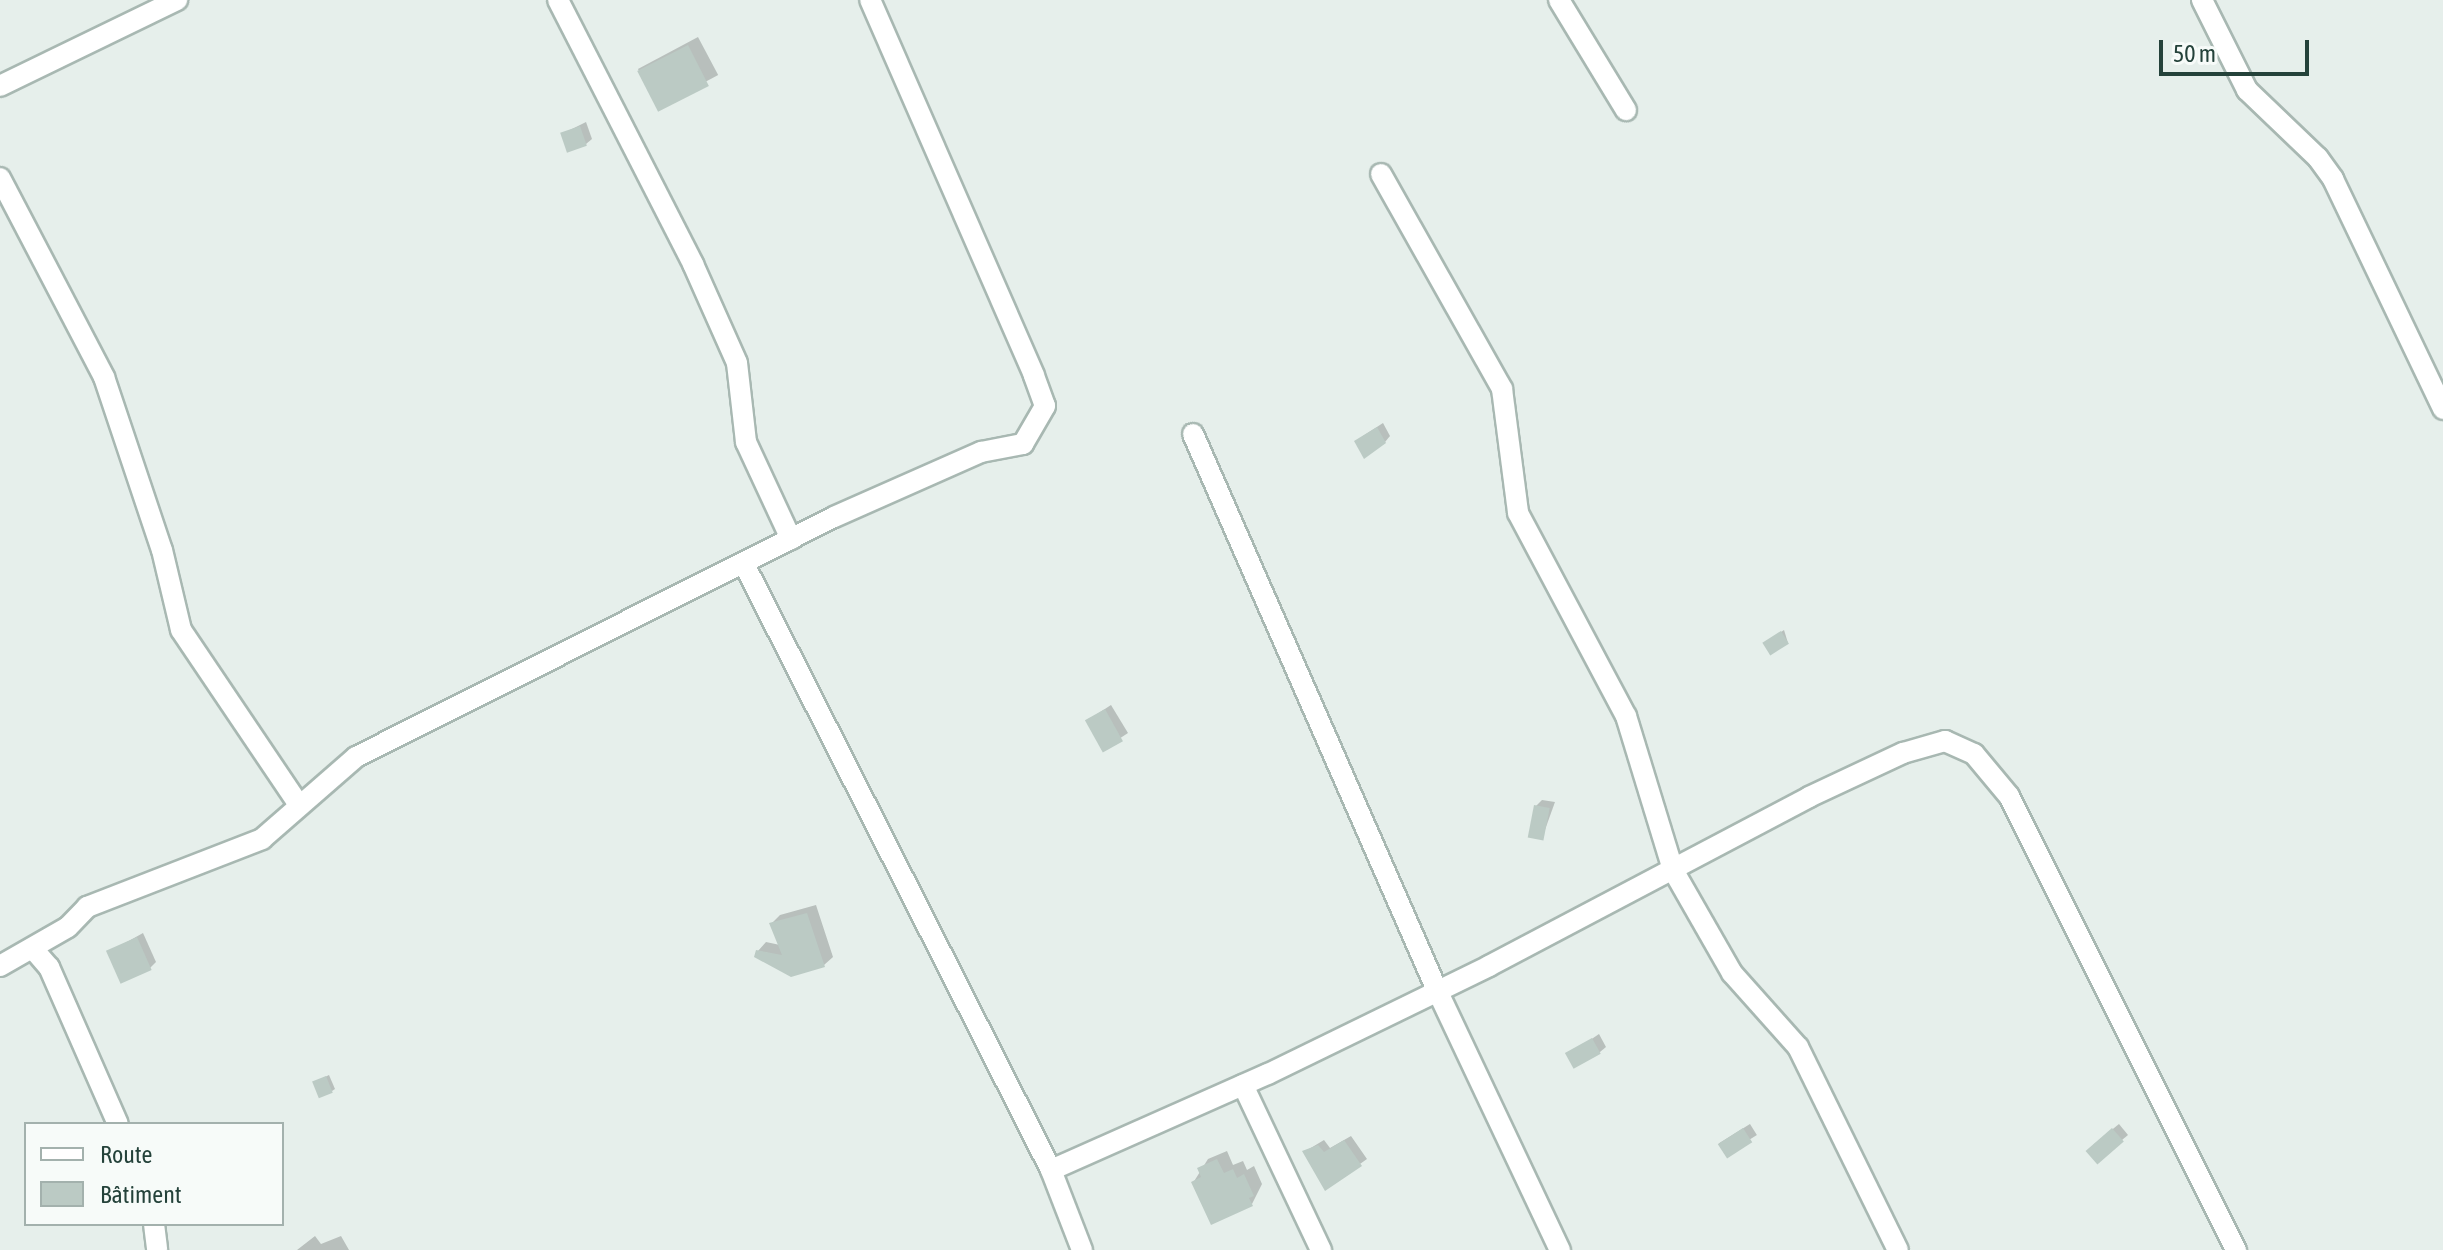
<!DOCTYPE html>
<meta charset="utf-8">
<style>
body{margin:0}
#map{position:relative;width:2443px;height:1250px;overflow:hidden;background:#e6efeb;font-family:"Asap Condensed",sans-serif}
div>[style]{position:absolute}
.shadow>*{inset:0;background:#0003;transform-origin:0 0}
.building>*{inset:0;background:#bbcac4;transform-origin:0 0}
.roads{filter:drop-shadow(2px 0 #a8b8b2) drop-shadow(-2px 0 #a8b8b2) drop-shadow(0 2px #a8b8b2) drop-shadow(0 -2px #a8b8b2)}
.minor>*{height:20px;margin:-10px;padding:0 10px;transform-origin:10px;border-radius:10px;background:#fff}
span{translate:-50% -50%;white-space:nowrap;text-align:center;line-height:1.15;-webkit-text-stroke:8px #f7fbf9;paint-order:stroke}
.legend{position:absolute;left:24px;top:1122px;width:260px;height:104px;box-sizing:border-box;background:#f7fbf9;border:2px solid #a3b1ad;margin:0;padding:10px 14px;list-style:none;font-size:24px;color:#24423a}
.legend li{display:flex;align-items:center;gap:16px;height:40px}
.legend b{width:40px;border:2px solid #a3b1ad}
.scale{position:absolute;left:2159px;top:40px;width:150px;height:36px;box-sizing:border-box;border:4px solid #24423a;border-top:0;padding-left:10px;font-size:24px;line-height:28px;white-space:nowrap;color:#24423a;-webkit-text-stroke:6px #f7fbf9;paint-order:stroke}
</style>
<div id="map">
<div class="shadow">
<div style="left:698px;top:37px;width:43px;height:68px;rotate:62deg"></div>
<div style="clip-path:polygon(586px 122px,592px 139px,586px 144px,562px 134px)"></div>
<div style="clip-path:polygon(1383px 423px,1390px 436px,1385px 442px,1363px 436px)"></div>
<div style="clip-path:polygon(1784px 630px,1788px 643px,1767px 641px)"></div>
<div style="clip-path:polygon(1111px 705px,1128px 733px,1102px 750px,1088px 720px)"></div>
<div style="clip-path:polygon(1542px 800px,1555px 802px,1542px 838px,1536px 806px)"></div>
<div style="clip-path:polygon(816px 905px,833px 957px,824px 965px,758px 951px,766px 942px,780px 945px,771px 924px,780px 915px)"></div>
<div style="clip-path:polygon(143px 933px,156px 962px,150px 968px,109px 952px)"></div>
<div style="clip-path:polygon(1599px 1034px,1606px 1047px,1600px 1052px,1568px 1055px)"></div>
<div style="clip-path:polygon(329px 1075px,335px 1089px,332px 1091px,315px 1082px)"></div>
<div style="left:1750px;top:1124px;width:13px;height:37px;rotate:58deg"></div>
<div style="clip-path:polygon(2119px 1124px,2128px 1135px,2122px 1140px,2093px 1145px)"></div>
<div style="clip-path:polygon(1351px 1136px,1367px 1159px,1326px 1188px,1304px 1152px,1324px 1140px,1330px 1148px)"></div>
<div style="clip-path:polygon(1227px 1151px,1233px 1165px,1243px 1161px,1247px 1170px,1254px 1166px,1262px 1184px,1252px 1204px,1193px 1183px,1208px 1159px)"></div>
<div style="clip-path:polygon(315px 1236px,321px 1244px,341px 1236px,349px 1250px,297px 1250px)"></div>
</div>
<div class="building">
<div style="left:688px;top:45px;width:46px;height:57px;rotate:63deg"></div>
<div style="left:580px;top:126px;width:21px;height:21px;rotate:71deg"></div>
<div style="clip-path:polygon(1377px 427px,1386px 443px,1364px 459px,1354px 441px)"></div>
<div style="left:1781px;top:631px;width:15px;height:22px;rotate:58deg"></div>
<div style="left:1105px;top:709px;width:37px;height:23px;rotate:61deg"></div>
<div style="left:1534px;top:805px;width:16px;height:33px;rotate:11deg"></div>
<div style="clip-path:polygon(807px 913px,825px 967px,791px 977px,754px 957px,756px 950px,782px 955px,769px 923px)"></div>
<div style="left:137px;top:937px;width:36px;height:34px;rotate:66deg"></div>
<div style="left:1592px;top:1038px;width:18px;height:31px;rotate:61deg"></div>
<div style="left:326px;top:1076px;width:18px;height:15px;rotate:68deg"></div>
<div style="left:1743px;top:1128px;width:17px;height:30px;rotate:57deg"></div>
<div style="left:2112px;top:1128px;width:18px;height:35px;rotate:49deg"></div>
<div style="clip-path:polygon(1344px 1140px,1362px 1166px,1325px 1191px,1302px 1151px,1318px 1145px,1324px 1152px)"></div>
<div style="clip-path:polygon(1217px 1159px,1224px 1173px,1233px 1169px,1237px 1178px,1244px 1174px,1254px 1196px,1249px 1198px,1253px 1206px,1211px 1225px,1191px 1182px,1201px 1177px,1197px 1168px)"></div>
</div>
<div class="roads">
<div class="minor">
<div style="left:558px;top:0;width:297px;rotate:62.9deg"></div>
<div style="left:693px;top:264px;width:108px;rotate:66deg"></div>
<div style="left:737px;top:363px;width:80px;rotate:83.5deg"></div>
<div style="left:746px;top:442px;width:107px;rotate:65.1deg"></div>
<div style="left:1559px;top:0;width:129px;rotate:58.7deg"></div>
<div style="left:2202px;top:0;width:101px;rotate:63.4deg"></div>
<div style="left:2247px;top:90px;width:98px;rotate:43.8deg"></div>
<div style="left:2318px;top:158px;width:26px;rotate:54deg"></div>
<div style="left:2333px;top:179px;width:255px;rotate:64.4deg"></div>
<div style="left:0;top:86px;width:197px;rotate:-25.9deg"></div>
<div style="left:1381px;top:174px;width:247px;rotate:60.6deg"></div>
<div style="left:1502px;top:389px;width:125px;rotate:82.6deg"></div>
<div style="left:1518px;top:513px;width:230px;rotate:62deg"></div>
<div style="left:1626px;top:716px;width:161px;rotate:73deg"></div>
<div style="left:1673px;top:870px;width:119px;rotate:60.2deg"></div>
<div style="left:1732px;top:973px;width:99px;rotate:48.3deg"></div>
<div style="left:1798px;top:1047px;width:226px;rotate:63.8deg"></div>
<div style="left:0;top:178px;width:225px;rotate:62.4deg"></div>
<div style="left:104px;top:377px;width:182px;rotate:71.5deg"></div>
<div style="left:162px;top:550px;width:82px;rotate:76.6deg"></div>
<div style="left:181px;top:630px;width:211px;rotate:56deg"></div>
<div style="left:1193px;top:434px;width:607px;rotate:66.31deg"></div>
<div style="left:1437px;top:990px;width:288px;rotate:64.7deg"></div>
<div style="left:744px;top:564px;width:679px;rotate:63.13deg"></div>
<div style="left:1051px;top:1170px;width:86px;rotate:68.8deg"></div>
<div style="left:34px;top:950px;width:23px;rotate:49deg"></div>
<div style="left:49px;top:967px;width:171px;rotate:66.3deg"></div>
<div style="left:0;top:966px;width:78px;rotate:-29.8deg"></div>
<div style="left:68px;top:927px;width:28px;rotate:-46deg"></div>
<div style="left:87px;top:907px;width:188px;rotate:-21.2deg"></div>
<div style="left:262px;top:839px;width:125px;rotate:-41.1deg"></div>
<div style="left:356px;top:757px;width:535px;rotate:-26.66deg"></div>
<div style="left:834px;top:517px;width:161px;rotate:-23.9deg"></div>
<div style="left:981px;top:452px;width:43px;rotate:-10.8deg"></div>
<div style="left:1023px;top:444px;width:44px;rotate:-59.9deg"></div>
<div style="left:1045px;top:406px;width:33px;rotate:-110deg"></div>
<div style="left:1034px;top:375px;width:409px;rotate:-113.6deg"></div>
<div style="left:1243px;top:1085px;width:183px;rotate:64.7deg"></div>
<div style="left:1051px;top:1170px;width:237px;rotate:-23.9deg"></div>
<div style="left:1268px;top:1074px;width:246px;rotate:-26deg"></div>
<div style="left:1489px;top:966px;width:362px;rotate:-27.8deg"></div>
<div style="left:1809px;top:797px;width:104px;rotate:-25.1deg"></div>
<div style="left:1903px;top:753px;width:44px;rotate:-15.9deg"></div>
<div style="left:1945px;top:741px;width:32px;rotate:24deg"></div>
<div style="left:1974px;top:754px;width:55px;rotate:50.2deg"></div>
<div style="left:2009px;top:796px;width:508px;rotate:63.43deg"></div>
<div style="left:154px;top:1224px;width:26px;rotate:83deg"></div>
</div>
</div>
<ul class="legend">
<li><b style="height:10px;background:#fff"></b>Route</li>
<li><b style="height:22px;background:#bbcac4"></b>Bâtiment</li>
</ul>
<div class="scale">50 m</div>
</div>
